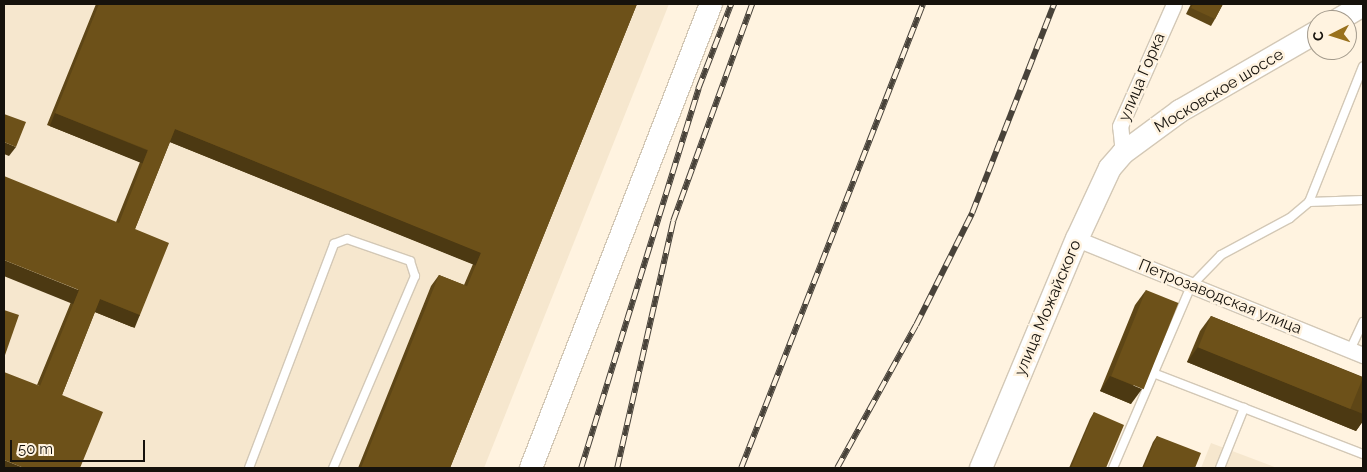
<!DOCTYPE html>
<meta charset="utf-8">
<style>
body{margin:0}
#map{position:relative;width:1367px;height:472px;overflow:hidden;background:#fff3e0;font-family:Raleway,sans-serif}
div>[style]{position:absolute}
.built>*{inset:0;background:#f6e7ce}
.roads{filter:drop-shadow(1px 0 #d3c8b6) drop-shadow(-1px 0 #d3c8b6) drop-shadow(0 1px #d3c8b6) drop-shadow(0 -1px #d3c8b6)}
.lane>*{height:8px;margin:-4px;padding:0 4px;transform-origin:4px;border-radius:4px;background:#fff}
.street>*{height:15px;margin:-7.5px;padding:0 7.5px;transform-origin:7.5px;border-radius:7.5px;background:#fff}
.secondary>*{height:22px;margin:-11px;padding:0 11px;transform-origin:11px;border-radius:11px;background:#fff}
.rail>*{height:5.5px;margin-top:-2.75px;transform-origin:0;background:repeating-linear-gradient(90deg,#fff3e0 0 11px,#484239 0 22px);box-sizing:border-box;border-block:1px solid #484239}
.wall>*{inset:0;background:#5e4616}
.shaded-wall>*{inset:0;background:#4c3912;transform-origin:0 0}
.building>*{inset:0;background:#6d5119;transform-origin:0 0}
span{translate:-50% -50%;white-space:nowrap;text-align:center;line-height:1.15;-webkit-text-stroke:5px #fff3e0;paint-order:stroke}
.street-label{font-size:16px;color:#16120c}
.frame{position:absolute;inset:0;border:5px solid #16120c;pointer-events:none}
.north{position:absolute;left:1307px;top:10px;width:50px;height:50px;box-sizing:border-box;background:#fff3e0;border:1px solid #a2998b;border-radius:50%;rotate:265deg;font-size:14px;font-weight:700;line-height:20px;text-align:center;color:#16120c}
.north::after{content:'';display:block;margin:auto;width:18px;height:22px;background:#99711d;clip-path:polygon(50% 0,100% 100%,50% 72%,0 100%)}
.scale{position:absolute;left:10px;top:440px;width:135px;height:22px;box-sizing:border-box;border:2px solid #16120c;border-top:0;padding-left:6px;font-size:15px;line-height:18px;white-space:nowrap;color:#16120c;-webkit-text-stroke:4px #fff3e0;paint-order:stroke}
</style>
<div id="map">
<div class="built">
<div style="clip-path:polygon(4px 4px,669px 4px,484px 468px,4px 468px)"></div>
<div style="clip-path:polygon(1211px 443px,1277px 468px,1201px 468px)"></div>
</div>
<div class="roads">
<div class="lane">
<div style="left:1309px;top:202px;width:54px;rotate:-2.1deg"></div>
<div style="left:1350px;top:350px;width:31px;rotate:-65deg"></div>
<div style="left:1153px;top:373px;width:225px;rotate:21.1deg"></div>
<div style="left:249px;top:468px;width:240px;rotate:-69.2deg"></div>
<div style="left:334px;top:244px;width:14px;rotate:-21deg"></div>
<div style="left:347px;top:239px;width:67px;rotate:19.2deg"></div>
<div style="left:410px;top:261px;width:16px;rotate:72deg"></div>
<div style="left:415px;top:276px;width:209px;rotate:113.1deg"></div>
<div style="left:1113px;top:468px;width:198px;rotate:-66.8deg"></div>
<div style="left:1191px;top:286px;width:43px;rotate:-45.9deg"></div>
<div style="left:1221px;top:255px;width:78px;rotate:-28.2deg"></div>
<div style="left:1290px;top:218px;width:25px;rotate:-40deg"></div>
<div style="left:1309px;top:202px;width:146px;rotate:-68.3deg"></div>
<div style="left:1220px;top:468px;width:65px;rotate:-68.2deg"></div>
</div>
<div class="street">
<div style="left:1123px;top:153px;width:27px;rotate:-96deg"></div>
<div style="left:1120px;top:126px;width:133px;rotate:-66.1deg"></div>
<div style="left:1077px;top:239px;width:309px;rotate:22.1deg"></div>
</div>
<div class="secondary">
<div style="left:1338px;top:20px;width:29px;rotate:-31deg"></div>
<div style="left:531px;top:468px;width:498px;rotate:-68.8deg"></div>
<div style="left:981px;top:468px;width:248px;rotate:-67.3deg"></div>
<div style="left:1077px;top:239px;width:78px;rotate:-65.1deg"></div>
<div style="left:1110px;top:168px;width:20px;rotate:-49deg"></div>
<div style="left:1123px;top:153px;width:71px;rotate:-36.4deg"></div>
<div style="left:1180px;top:111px;width:158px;rotate:-30deg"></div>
</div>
</div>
<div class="rail">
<div style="left:581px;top:468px;width:397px;rotate:-72.8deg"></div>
<div style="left:698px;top:89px;width:91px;rotate:-68.8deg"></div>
<div style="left:617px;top:468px;width:253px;rotate:-77.2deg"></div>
<div style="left:673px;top:221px;width:231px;rotate:-70deg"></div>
<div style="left:741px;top:468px;width:498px;rotate:-68.6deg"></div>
<div style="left:837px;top:468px;width:163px;rotate:-61.1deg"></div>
<div style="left:916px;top:325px;width:125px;rotate:-63.4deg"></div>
<div style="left:972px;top:213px;width:225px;rotate:-68.6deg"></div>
</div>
<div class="wall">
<div style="clip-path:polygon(96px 4px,637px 4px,450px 468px,358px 468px,431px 286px,439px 275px,464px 285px,473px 264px,170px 142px,135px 229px,140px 315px,132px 327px,95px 312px,62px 395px,37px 385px,71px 302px,116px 222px,140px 162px,47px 125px)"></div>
<div style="clip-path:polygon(1191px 4px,1223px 4px,1215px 19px,1211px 26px,1186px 14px)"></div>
<div style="clip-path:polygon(1146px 290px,1131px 404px,1100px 391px,1135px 305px)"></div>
<div style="clip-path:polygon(1211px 316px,1363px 377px,1363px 421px,1356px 431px,1187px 362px,1200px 331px)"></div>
<div style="clip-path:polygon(1094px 412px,1106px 468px,1069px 468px,1090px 419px)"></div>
<div style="clip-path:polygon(1157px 436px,1195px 468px,1142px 468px,1153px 442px)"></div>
</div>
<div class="shaded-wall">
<div style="left:55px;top:113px;width:100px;height:14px;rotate:22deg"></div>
<div style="left:175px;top:129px;width:330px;height:14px;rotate:22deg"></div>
<div style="clip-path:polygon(4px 142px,16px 147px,9px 156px,4px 154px)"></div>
<div style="left:4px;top:260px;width:81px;height:15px;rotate:22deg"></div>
<div style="left:100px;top:299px;width:43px;height:14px;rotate:22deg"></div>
<div style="clip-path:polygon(1198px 347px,1363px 414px,1363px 421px,1356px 431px,1187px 362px)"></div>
<div style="clip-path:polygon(1110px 376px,1142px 389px,1131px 404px,1100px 391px)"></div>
<div style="clip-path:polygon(4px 460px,24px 468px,4px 468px)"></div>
</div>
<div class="building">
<div style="clip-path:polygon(99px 4px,637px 4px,450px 468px,361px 468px,439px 275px,467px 286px,481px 253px,175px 129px,135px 229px,169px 243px,140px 315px,100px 299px,62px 395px,103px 412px,80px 468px,24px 468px,4px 460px,4px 372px,40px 386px,79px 290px,4px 260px,4px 176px,119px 223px,148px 150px,55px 113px)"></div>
<div style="clip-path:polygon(1193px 4px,1223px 4px,1215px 19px,1191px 8px)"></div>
<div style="clip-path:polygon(4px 114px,26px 122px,16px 147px,4px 142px)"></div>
<div style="left:1146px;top:290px;width:35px;height:93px;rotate:22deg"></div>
<div style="clip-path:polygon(4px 310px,19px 315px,4px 358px)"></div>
<div style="left:1211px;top:316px;width:164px;height:34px;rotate:22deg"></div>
<div style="clip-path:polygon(1094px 412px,1124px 425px,1106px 468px,1071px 468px)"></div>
<div style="clip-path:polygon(1157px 436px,1201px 453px,1195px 468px,1147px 468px,1144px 467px)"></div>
</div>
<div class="street-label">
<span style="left:1142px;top:77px;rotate:-67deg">улица Горка</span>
<span style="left:1219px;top:91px;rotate:-31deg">Московское шоссе</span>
<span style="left:1220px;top:297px;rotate:22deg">Петрозаводская улица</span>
<span style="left:1048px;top:308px;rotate:-67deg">улица Можайского</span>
</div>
<div class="frame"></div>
<div class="north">С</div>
<div class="scale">50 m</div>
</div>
